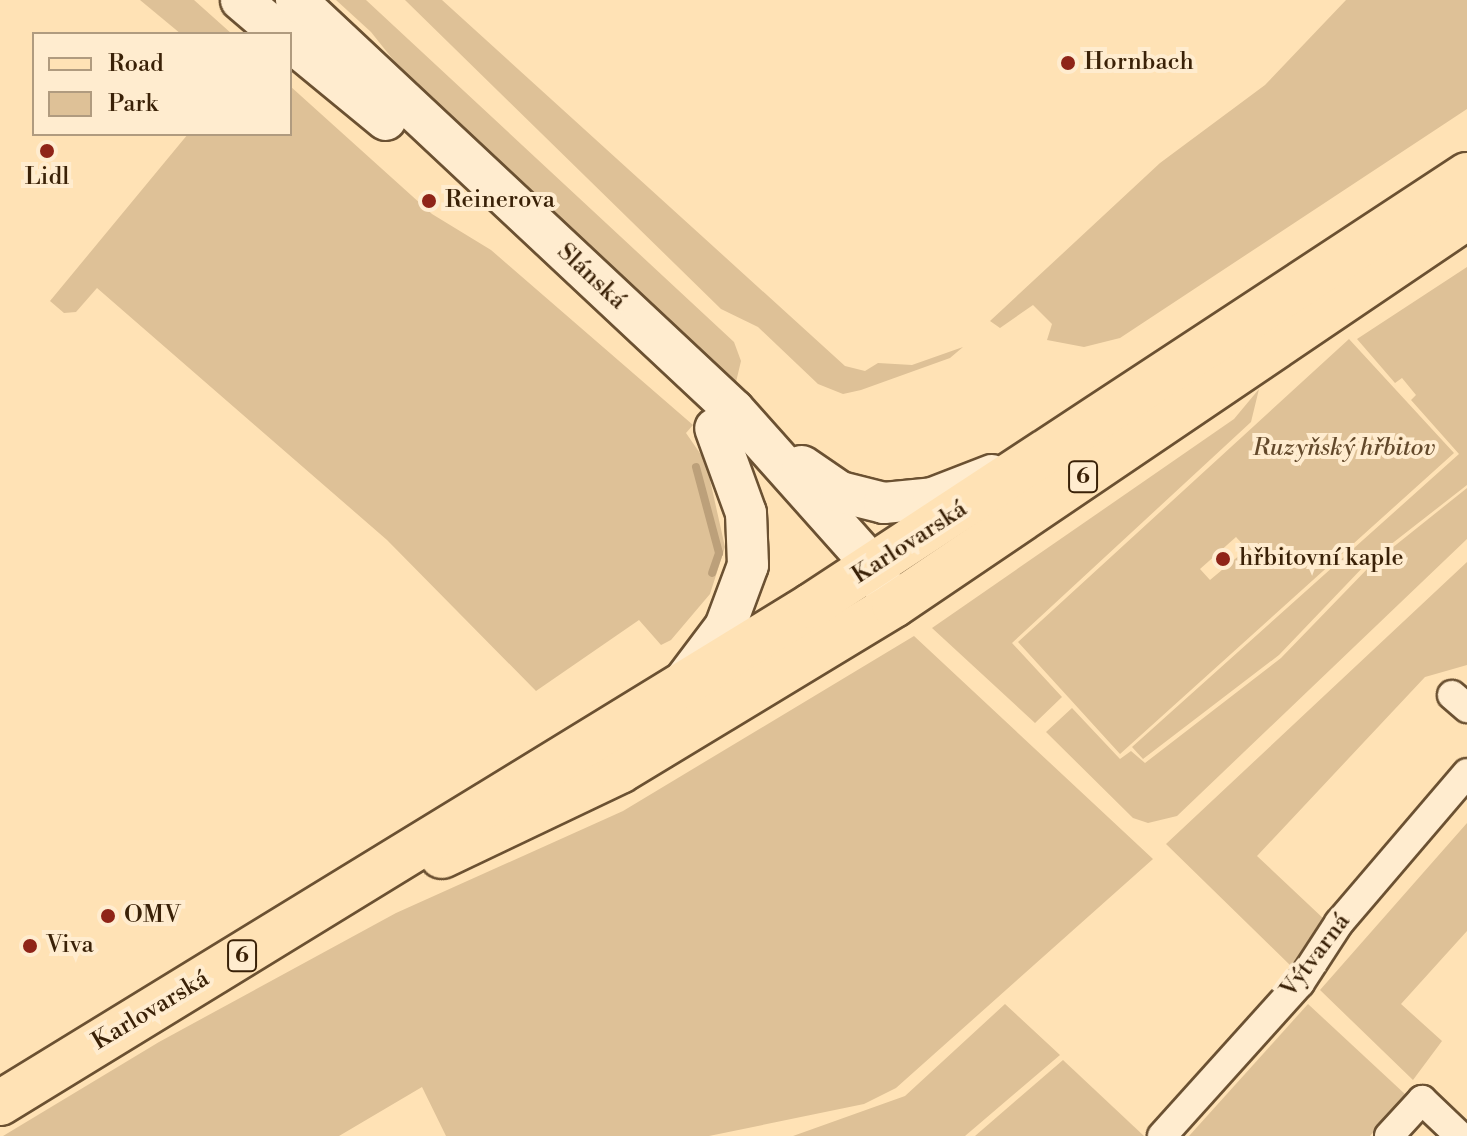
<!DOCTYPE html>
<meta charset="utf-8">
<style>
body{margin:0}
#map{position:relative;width:1467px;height:1136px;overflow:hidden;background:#ffe2b5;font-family:"Libre Bodoni",serif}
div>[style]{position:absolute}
.green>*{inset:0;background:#dec197}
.stream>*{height:8px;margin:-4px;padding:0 4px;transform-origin:4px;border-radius:4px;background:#bca07a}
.roads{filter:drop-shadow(2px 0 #6b5132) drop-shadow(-2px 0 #6b5132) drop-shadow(0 2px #6b5132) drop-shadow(0 -2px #6b5132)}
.street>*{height:28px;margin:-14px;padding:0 14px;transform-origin:14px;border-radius:14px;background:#ffeccf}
.secondary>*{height:40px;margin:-20px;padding:0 20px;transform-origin:20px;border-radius:20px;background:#ffeccf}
.primary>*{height:44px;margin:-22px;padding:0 22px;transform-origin:22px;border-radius:22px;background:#ffe2b5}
.dots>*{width:22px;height:22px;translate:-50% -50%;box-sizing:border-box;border:4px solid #ffeccf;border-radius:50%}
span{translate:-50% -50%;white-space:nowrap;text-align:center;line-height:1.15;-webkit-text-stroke:8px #ffeccf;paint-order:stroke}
.shield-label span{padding:2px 6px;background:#ffeccf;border:2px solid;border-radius:6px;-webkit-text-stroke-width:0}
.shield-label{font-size:22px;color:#3a2107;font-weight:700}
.poi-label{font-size:24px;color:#3a2107}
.left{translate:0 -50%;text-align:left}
.street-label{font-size:24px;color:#3a2107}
.park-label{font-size:24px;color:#63492b;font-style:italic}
.legend{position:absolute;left:32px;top:32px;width:260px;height:104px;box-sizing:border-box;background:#ffeccf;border:2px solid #b09b7f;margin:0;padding:10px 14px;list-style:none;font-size:24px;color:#3a2107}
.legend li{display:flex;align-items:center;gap:16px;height:40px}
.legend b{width:40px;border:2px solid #b09b7f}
</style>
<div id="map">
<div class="green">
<div style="clip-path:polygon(140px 0,194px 0,232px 34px,181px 34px)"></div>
<div style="clip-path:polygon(336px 0,366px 0,734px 342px,741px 361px,736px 382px,733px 385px,422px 96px,371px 32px)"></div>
<div style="clip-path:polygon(405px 0,442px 0,845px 366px,865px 371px,878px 363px,912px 365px,963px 347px,950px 358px,861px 390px,843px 394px,818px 384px,758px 327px,721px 309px)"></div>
<div style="clip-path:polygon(1346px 0,1467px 0,1467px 109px,1120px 338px,1084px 347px,1047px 340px,1052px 324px,1033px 305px,1000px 328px,990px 321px,1160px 163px,1265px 85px)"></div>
<div style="clip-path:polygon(290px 86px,432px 214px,491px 250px,693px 425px,686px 433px,706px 462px,725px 547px,710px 594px,671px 640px,661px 645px,639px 620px,536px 691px,387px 540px,97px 288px,76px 312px,64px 313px,50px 301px,188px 134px,290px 134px)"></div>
<div style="clip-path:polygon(1467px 267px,1467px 485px,1367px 563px,1279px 655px,1143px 759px,1132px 747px,1459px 454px,1411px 400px,1416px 395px,1402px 378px,1395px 383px,1357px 339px)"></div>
<div style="clip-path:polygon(evenodd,1349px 339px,1454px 453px,1120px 754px,1018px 642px,1349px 339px,1236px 537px,1247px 549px,1210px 580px,1200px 569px,1236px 537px)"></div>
<div style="clip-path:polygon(1259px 389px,1251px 422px,1012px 643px,1062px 697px,1035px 723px,932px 628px,1234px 419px)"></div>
<div style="clip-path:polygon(1467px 488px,1467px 539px,1177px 816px,1148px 823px,1133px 818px,1046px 732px,1072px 708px,1120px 759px,1131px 751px,1145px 763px,1281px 658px,1372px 564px)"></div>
<div style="clip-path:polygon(1467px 562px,1467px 665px,1425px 677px,1257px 856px,1325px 920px,1293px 968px,1166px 844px)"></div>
<div style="clip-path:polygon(914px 636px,1153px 859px,896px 1088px,864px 1104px,709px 1136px,446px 1136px,422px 1087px,339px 1136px,3px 1136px,159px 1042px,396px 913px,623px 811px)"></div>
<div style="clip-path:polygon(1467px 823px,1467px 931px,1401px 1004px,1442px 1041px,1413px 1080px,1320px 990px)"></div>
<div style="clip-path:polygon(1005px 1004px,1060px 1055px,965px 1136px,793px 1136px,905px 1096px)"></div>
<div style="clip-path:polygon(1308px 1004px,1406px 1095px,1370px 1136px,1189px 1136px)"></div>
<div style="clip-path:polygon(1063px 1060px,1144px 1136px,975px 1136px)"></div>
</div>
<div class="stream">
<div style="left:696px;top:467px;width:89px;rotate:75deg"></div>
<div style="left:719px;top:553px;width:21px;rotate:109deg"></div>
</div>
<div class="roads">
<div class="street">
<div style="left:1452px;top:695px;width:20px;rotate:41deg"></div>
<div style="left:1162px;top:1136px;width:206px;rotate:-48deg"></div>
<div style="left:1300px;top:983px;width:72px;rotate:-57deg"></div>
<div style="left:1339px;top:923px;width:197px;rotate:-49.5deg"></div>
<div style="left:1389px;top:1136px;width:49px;rotate:-47.5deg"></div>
<div style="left:1422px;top:1100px;width:52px;rotate:43.5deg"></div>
</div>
<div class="secondary">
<div style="left:241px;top:0;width:52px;rotate:40.4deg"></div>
<div style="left:296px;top:0;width:600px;rotate:43.11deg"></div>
<div style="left:734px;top:410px;width:209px;rotate:48.3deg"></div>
<div style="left:873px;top:566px;width:33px;rotate:63deg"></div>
<div style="left:290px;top:41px;width:124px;rotate:39.5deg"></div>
<div style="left:802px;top:466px;width:46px;rotate:34.4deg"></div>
<div style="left:840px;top:492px;width:45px;rotate:14deg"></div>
<div style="left:884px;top:503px;width:49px;rotate:-5.8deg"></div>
<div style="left:933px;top:498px;width:63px;rotate:-21.3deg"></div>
<div style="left:685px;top:680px;width:66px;rotate:-53deg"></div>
<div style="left:725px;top:627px;width:66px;rotate:-69.6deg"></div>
<div style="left:748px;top:565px;width:52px;rotate:-92.2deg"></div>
<div style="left:746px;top:513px;width:90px;rotate:-110deg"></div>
</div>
<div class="primary">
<div style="left:442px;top:856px;width:197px;rotate:-25.5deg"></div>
<div style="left:620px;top:771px;width:320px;rotate:-31.2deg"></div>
<div style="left:894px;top:605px;width:692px;rotate:-34.1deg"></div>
<div style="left:0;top:1103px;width:951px;rotate:-31.5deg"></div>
<div style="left:811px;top:606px;width:785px;rotate:-33.31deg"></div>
</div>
</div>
<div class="dots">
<div style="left:1068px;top:63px;background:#8f2418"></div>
<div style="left:47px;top:151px;background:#8f2418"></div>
<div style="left:429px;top:201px;background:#8f2418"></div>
<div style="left:1223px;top:559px;background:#8f2418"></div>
<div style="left:108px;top:916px;background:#8f2418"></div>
<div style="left:30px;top:946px;background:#8f2418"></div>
</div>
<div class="shield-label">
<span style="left:1083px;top:477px">6</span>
<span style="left:242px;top:956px">6</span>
</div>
<div class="poi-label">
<span class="left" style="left:1084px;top:63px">Hornbach</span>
<span style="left:47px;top:178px">Lidl</span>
<span class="left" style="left:445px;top:201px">Reinerova</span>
<span class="left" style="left:1239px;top:559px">hřbitovní kaple</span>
<span class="left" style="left:124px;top:916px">OMV</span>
<span class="left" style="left:46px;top:946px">Viva</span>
</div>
<div class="street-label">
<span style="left:591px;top:277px;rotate:43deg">Slánská</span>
<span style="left:910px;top:543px;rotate:-33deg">Karlovarská</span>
<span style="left:1316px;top:956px;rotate:-53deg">Výtvarná</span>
<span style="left:151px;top:1011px;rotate:-31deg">Karlovarská</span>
</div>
<div class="park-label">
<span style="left:1344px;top:449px">Ruzyňský hřbitov</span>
</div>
<ul class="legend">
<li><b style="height:10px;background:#ffe2b5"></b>Road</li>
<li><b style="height:22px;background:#dec197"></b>Park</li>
</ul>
</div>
